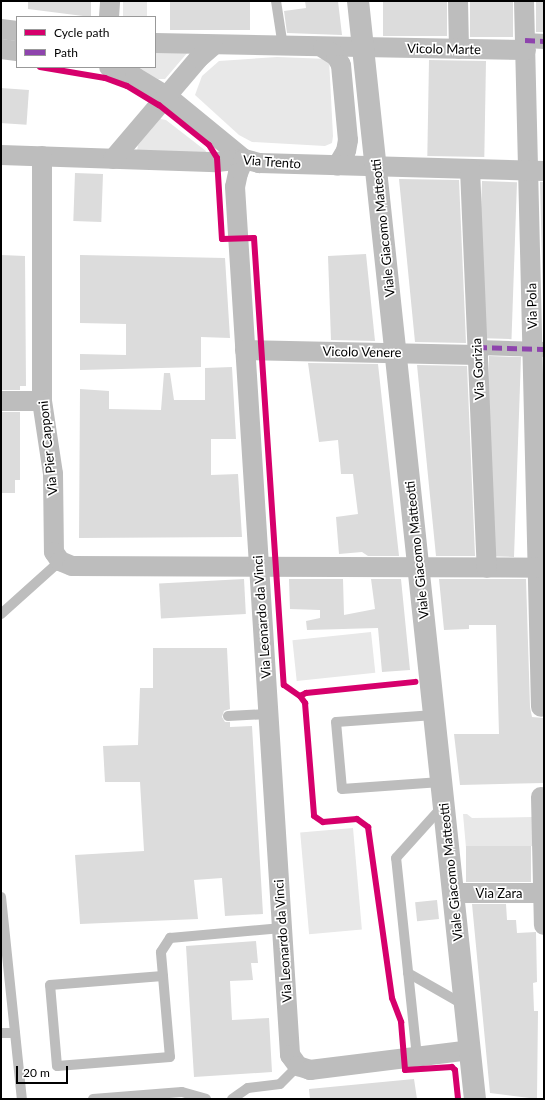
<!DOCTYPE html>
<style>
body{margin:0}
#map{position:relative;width:545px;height:1100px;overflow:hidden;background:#fff;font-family:Lato,sans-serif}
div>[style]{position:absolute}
.green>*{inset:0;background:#e8e8e8;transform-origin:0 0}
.building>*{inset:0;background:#dcdcdc;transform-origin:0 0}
.service>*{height:10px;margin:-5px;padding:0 5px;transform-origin:5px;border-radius:5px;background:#bdbdbd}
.pedestrian>*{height:15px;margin:-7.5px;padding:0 7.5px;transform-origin:7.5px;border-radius:7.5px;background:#bdbdbd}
.minor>*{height:20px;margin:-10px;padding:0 10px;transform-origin:10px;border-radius:10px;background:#bdbdbd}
.tertiary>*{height:22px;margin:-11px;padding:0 11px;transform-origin:11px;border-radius:11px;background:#bdbdbd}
.quiet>*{height:5px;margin-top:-2.5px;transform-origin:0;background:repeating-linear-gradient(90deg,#8e44ad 0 10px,transparent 0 15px)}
.cycleway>*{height:6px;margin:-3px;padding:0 3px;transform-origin:3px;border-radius:3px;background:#d6006c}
span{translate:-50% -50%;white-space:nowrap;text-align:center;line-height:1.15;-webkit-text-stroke:3.5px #fff;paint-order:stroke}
.street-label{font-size:13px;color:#000}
.frame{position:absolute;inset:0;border:2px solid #000;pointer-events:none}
.legend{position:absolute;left:16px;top:16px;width:140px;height:52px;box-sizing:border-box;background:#fff;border:1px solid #999;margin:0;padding:5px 7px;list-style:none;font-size:12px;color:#000}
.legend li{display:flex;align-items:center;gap:8px;height:20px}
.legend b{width:20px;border:1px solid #999}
.scale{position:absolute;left:16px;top:1066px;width:52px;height:18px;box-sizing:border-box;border:2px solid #000;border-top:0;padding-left:5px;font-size:12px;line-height:14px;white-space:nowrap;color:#000;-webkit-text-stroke:3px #fff;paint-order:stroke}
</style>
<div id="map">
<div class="green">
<div style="left:123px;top:1px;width:24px;height:16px"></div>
<div style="clip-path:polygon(155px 52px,188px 52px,165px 79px,158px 79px,133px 67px,155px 67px)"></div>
<div style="clip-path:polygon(277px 57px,329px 59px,333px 136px,332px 143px,325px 146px,252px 142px,239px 135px,195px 95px,202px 76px,219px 61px)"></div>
<div style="clip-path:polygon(160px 119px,166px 120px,206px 151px,204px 156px,137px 151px,138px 145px)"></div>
<div style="left:371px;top:632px;width:41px;height:79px;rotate:84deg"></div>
<div style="clip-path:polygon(463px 814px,467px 814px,472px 818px,533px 817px,533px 846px,466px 848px)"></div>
<div style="left:353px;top:828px;width:102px;height:53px;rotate:85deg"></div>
</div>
<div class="building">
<div style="clip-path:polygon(28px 1px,91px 1px,91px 17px,28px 9px)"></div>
<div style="left:170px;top:1px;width:80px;height:29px"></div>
<div style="clip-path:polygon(305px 1px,338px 1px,342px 35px,287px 33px,284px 11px,306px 8px)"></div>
<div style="left:383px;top:1px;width:64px;height:35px"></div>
<div style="left:470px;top:1px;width:43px;height:36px"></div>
<div style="left:536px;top:1px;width:8px;height:31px"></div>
<div style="left:429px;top:60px;width:57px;height:96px;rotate:1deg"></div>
<div style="left:1px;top:88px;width:28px;height:35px;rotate:4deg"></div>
<div style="left:75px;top:173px;width:28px;height:48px;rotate:2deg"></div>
<div style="clip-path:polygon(399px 179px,459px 180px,466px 343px,415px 342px)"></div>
<div style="left:482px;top:181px;width:35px;height:157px;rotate:2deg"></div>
<div style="clip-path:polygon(540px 182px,544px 182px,544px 340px)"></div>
<div style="clip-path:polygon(366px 254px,375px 341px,331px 340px,328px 256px)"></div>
<div style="clip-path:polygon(1px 255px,25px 256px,26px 386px,20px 386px,20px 390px,1px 390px)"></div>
<div style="clip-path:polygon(80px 255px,225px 258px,230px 338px,201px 337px,201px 367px,80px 370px,80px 354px,126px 355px,126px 324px,80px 323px)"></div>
<div style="left:489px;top:356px;width:32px;height:200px;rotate:2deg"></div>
<div style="clip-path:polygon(308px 363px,378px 364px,399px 556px,368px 556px,362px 552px,339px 554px,336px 517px,358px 514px,353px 474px,341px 474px,338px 440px,319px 442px)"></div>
<div style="clip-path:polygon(417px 365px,467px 366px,475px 556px,436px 556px)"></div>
<div style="clip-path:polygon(232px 367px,236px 439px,211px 439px,211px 475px,238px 474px,242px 537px,79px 538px,80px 389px,109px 391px,109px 409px,161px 410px,164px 373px,170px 373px,174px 400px,205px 400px,205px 368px)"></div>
<div style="clip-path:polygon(1px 412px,20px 412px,20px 480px,15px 480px,15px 493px,1px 493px)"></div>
<div style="left:244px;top:579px;width:35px;height:85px;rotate:87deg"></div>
<div style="clip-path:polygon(289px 579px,343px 579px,344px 615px,375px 609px,371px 579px,401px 579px,410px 670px,382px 672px,378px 628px,307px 630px,306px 621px,320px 618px,320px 610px,290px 609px)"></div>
<div style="clip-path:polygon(439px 579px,526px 579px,530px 707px,532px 717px,544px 718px,544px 783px,460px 785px,454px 734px,499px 734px,496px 625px,469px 625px,469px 629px,444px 630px)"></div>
<div style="clip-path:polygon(153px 648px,227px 648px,230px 709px,224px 711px,222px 717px,225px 722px,230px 722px,230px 727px,252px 726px,263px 914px,225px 916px,222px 878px,194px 880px,198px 919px,80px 924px,75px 855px,144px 851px,140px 782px,105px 782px,103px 746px,138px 745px,140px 688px,153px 688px)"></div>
<div style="left:531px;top:846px;width:36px;height:65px;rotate:90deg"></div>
<div style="left:437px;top:900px;width:19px;height:22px;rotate:84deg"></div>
<div style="clip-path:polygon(472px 904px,506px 904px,507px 920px,516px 920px,517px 933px,536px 932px,537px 982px,533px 983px,534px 1011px,538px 1011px,537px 1099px,490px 1093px)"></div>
<div style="clip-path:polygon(256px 941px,258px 963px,251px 963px,253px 980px,230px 981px,232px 1020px,269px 1018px,272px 1072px,194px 1077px,186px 946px)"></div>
<div style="clip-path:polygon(414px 1079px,417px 1099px,310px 1099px,309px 1089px)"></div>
</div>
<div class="service">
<div style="left:276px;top:1px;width:47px;rotate:81.3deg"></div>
<div style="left:1px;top:614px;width:79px;rotate:-41.9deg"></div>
<div style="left:434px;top:715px;width:98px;rotate:175.9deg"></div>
<div style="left:336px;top:722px;width:67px;rotate:84.9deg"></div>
<div style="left:342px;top:789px;width:99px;rotate:-4deg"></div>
<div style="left:228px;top:716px;width:40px;rotate:-2.9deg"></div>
<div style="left:1px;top:897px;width:203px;rotate:84.1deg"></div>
<div style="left:408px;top:973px;width:64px;rotate:29.7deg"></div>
<div style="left:163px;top:976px;width:81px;rotate:85.1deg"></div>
<div style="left:170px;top:1057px;width:113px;rotate:175.4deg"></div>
<div style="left:57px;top:1066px;width:81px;rotate:-94.9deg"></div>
<div style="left:50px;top:985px;width:113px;rotate:-4.6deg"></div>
<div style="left:163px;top:976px;width:24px;rotate:-95deg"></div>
<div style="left:161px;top:952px;width:17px;rotate:-57deg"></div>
<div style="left:170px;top:938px;width:112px;rotate:-5.1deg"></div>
<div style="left:1px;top:1033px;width:14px"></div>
<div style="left:417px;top:1057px;width:200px;rotate:-96deg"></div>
<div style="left:396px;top:858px;width:69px;rotate:-48deg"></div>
<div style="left:93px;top:1099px;width:89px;rotate:-4.5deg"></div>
<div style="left:182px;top:1092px;width:25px;rotate:16deg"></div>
<div style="left:232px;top:1099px;width:19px;rotate:-35deg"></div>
<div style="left:248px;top:1088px;width:32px;rotate:-7deg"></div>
<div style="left:280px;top:1084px;width:25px;rotate:-45deg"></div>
</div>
<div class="pedestrian">
<div style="left:525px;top:40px;width:19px;rotate:3deg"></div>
<div style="left:477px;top:347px;width:67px;rotate:1.7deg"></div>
</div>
<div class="minor">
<div style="left:458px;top:1px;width:48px;rotate:88.8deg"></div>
<div style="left:524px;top:1px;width:706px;rotate:88.62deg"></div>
<div style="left:109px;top:17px;width:16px;rotate:-86deg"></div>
<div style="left:1px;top:29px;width:16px;rotate:7deg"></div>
<div style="left:155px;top:43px;width:371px;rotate:1.1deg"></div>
<div style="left:323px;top:48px;width:15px;rotate:32deg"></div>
<div style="left:336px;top:56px;width:10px;rotate:61deg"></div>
<div style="left:341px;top:65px;width:75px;rotate:84.7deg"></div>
<div style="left:348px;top:140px;width:11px;rotate:100deg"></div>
<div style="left:346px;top:151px;width:17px;rotate:121deg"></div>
<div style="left:1px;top:49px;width:16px;rotate:7deg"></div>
<div style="left:109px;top:67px;width:28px;rotate:21deg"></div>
<div style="left:135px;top:77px;width:37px;rotate:31deg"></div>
<div style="left:167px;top:96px;width:99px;rotate:39.3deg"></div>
<div style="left:1px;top:155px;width:216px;rotate:1.9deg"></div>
<div style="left:217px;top:162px;width:27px;rotate:-6deg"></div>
<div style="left:244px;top:159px;width:16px;rotate:15deg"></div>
<div style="left:259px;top:163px;width:285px;rotate:1.6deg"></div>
<div style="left:42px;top:156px;width:245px;rotate:90deg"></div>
<div style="left:42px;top:401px;width:74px;rotate:81.4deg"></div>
<div style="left:53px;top:474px;width:78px;rotate:89.3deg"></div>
<div style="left:54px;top:552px;width:11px;rotate:56deg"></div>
<div style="left:60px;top:561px;width:13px;rotate:23deg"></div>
<div style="left:72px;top:566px;width:472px;rotate:0.2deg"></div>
<div style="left:113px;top:159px;width:133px;rotate:-49.6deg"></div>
<div style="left:199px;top:58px;width:18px;rotate:-41deg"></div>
<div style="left:244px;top:159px;width:15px;rotate:113deg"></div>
<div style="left:238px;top:173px;width:14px;rotate:102deg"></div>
<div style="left:235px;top:187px;width:870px;rotate:86.37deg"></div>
<div style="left:290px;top:1055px;width:14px;rotate:54deg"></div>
<div style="left:298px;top:1066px;width:13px;rotate:18deg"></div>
<div style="left:310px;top:1070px;width:161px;rotate:-7.1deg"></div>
<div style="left:470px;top:169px;width:399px;rotate:87.6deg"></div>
<div style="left:245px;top:350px;width:233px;rotate:1.2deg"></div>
<div style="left:1px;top:401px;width:41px"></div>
<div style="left:541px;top:797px;width:128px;rotate:88.7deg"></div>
<div style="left:453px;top:893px;width:91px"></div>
</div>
<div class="tertiary">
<div style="left:358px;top:1px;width:1104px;rotate:83.92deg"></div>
</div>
<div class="quiet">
<div style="left:525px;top:40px;width:19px;rotate:3deg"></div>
<div style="left:477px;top:347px;width:67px;rotate:1.7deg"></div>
</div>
<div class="cycleway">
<div style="left:40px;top:67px;width:66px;rotate:9.6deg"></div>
<div style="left:105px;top:78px;width:23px;rotate:20deg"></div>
<div style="left:127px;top:86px;width:37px;rotate:31deg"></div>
<div style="left:159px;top:105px;width:64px;rotate:38.7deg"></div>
<div style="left:209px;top:145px;width:15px;rotate:58deg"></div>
<div style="left:217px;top:158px;width:81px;rotate:86.5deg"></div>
<div style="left:222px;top:239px;width:32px;rotate:-2deg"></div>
<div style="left:254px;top:238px;width:448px;rotate:86.2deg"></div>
<div style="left:284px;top:685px;width:19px;rotate:35deg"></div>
<div style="left:300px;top:696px;width:9px;rotate:54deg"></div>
<div style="left:305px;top:703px;width:113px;rotate:85.4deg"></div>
<div style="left:314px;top:816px;width:11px;rotate:34deg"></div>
<div style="left:323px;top:822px;width:34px;rotate:-5deg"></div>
<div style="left:357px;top:819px;width:14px;rotate:36deg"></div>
<div style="left:368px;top:827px;width:173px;rotate:82deg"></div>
<div style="left:392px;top:998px;width:26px;rotate:69deg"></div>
<div style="left:401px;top:1022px;width:48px;rotate:85.2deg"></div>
<div style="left:405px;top:1070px;width:47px;rotate:-3.7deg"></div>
<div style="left:452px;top:1067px;width:4px;rotate:45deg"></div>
<div style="left:455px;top:1070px;width:29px;rotate:84deg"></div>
<div style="left:300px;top:696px;width:7px;rotate:-27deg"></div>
<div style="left:306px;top:693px;width:110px;rotate:-5.8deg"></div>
</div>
<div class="street-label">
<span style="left:444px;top:49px;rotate:1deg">Vicolo Marte</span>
<span style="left:272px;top:162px;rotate:4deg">Via Trento</span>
<span style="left:383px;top:228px;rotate:-96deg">Viale Giacomo Matteotti</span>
<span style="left:532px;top:306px;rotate:-91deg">Via Pola</span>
<span style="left:362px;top:352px;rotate:1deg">Vicolo Venere</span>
<span style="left:478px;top:369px;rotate:-93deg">Via Gorizia</span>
<span style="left:48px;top:448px;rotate:-96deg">Via Pier Capponi</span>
<span style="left:417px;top:550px;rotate:-96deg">Viale Giacomo Matteotti</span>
<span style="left:262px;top:617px;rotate:-94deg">Via Leonardo da Vinci</span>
<span style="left:451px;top:872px;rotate:-96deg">Viale Giacomo Matteotti</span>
<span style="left:499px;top:893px">Via Zara</span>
<span style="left:283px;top:941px;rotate:-94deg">Via Leonardo da Vinci</span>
</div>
<div class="frame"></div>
<ul class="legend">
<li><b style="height:5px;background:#d6006c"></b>Cycle path</li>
<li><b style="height:5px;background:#8e44ad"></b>Path</li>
</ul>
<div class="scale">20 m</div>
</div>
